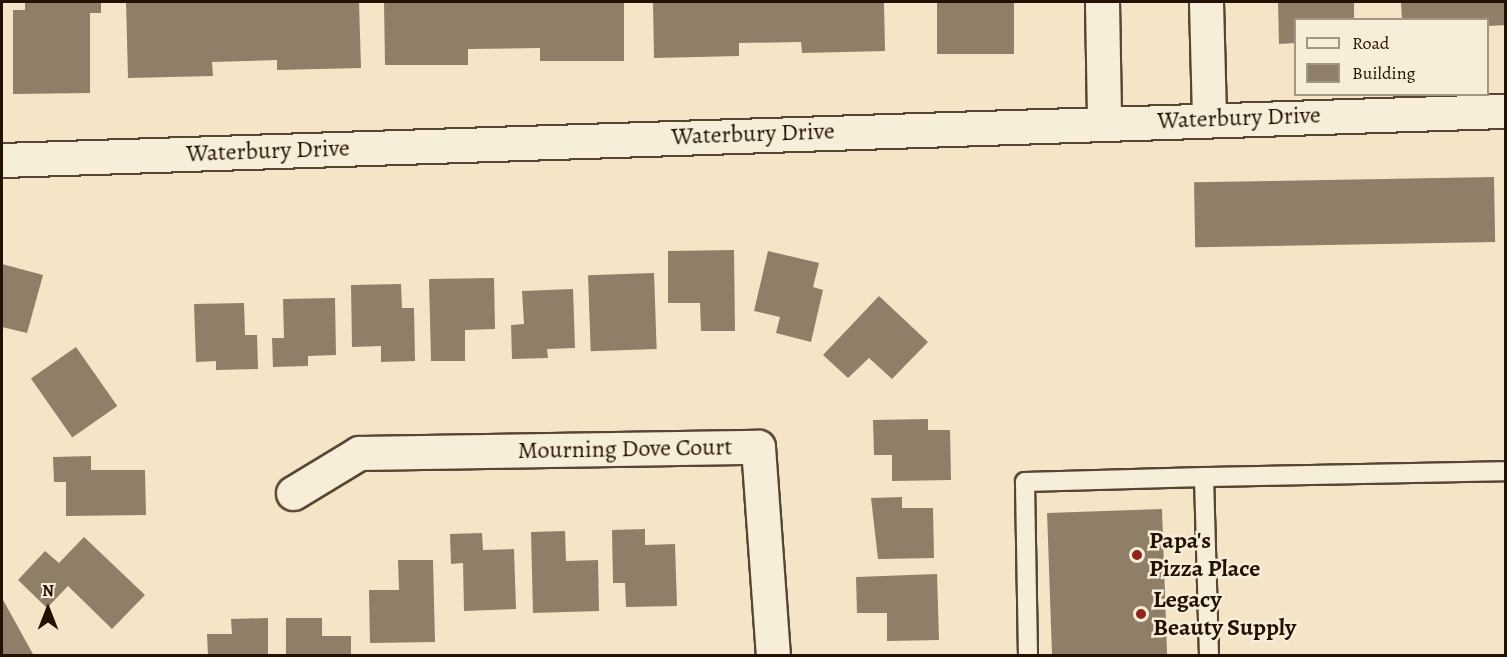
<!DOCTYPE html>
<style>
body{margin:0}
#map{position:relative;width:1507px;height:657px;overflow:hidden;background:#f3e5c6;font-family:Alegreya,serif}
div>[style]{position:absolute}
.building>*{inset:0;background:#8f7f68;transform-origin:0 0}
.roads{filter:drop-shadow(2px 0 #574634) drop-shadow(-2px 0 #574634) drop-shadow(0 2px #574634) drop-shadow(0 -2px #574634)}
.lane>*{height:18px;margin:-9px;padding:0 9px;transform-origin:9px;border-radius:9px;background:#f7eeda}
.street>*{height:33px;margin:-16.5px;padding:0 16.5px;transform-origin:16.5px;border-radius:16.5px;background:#f7eeda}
.dots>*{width:16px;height:16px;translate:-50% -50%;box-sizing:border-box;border:3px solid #f7eeda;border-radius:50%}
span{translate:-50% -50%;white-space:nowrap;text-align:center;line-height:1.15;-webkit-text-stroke:5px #f7eeda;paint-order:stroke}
.street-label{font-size:24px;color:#231103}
.poi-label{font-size:24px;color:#231103;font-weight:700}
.left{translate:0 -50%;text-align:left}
.frame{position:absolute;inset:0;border:3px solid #231103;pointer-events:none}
.legend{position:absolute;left:1294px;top:18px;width:195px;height:78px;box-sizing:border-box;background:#f7eeda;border:2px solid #a29684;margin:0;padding:8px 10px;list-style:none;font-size:18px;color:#231103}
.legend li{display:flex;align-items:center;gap:12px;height:30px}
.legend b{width:30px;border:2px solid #a29684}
.north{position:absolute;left:18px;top:579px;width:60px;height:60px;-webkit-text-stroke:4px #f7eeda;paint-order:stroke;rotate:0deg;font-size:16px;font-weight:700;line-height:24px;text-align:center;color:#231103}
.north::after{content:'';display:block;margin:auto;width:21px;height:27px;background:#231103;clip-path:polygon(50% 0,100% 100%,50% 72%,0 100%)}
</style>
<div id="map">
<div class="building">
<div style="clip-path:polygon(25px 2px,101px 2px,101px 13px,90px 13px,90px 93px,13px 94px,13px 10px,25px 10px)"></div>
<div style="clip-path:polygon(126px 2px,359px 2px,361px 68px,277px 70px,277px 60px,212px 62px,213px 76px,128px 78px)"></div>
<div style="clip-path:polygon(384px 2px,624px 2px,624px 61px,540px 61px,540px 48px,468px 49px,468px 65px,385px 65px)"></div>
<div style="clip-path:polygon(653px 2px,884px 2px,885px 51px,802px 53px,801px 42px,739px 43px,739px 56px,654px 58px)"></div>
<div style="left:937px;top:2px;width:77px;height:52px"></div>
<div style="clip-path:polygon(1278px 2px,1354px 2px,1354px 20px,1296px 20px,1296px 43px,1279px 44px)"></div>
<div style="clip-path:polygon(1401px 2px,1506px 2px,1506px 25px,1488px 26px,1488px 20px,1402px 20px)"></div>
<div style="left:1494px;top:177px;width:65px;height:300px;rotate:89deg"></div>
<div style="clip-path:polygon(734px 250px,735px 331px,701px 331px,700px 303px,668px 303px,668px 251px)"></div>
<div style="clip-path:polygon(768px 251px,819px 263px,813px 287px,823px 290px,811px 342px,776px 333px,780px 317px,754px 311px)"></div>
<div style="clip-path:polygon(2px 264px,43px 275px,27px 333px,2px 327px)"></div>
<div style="left:654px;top:273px;width:76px;height:66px;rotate:88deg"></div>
<div style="clip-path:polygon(494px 278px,495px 329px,465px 330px,465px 361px,431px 361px,429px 279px)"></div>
<div style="clip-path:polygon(401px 284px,402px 308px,414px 308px,415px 361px,381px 362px,381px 346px,352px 347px,351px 285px)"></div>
<div style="clip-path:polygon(573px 289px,575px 348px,547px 349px,548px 358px,512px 359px,511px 325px,524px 324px,522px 291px)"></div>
<div style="clip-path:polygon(879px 296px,928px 342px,892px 379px,869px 358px,848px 378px,823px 355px)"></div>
<div style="clip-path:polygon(335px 298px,336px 355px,308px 356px,308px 366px,273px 367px,272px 338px,284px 338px,283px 299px)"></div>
<div style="clip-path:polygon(244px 303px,245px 335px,257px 335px,258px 369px,216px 370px,216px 361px,196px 362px,194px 304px)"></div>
<div style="left:76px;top:347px;width:72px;height:55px;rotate:55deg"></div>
<div style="clip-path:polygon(928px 419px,928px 430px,950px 430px,951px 480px,892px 481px,892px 455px,874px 455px,873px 420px)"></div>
<div style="clip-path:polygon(91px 456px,91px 470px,145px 470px,146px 515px,66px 516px,66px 482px,54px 482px,53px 457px)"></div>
<div style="clip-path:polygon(902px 497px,902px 508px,933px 508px,934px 558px,878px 559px,871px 498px)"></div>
<div style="left:1162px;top:509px;width:147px;height:115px;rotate:88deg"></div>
<div style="clip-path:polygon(645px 529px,645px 545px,675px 544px,677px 606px,626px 607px,625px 583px,613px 583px,612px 530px)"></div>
<div style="clip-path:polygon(565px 531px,566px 561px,598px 560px,599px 611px,533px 613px,531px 532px)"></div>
<div style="clip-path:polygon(482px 533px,483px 550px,514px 549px,516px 609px,464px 611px,463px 563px,451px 564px,450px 534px)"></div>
<div style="clip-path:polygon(84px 537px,145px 595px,112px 629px,68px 586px,47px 608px,18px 580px,45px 551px,59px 563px)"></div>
<div style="clip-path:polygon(398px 560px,433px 560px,435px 642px,370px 643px,369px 590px,399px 590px)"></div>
<div style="clip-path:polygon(937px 574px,939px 640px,887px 641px,887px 613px,857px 613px,856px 577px)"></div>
<div style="clip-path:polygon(2px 598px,34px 656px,2px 656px)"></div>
<div style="clip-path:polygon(268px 618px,268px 656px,208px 656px,207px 634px,232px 634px,231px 619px)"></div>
<div style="clip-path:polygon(286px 618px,322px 618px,322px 636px,351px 636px,351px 656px,286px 656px)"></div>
</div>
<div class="roads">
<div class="lane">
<div style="left:1028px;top:656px;width:174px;rotate:-91deg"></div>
<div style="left:1025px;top:482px;width:179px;rotate:-1.6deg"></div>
<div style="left:1209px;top:656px;width:179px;rotate:-91.6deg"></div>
<div style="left:1204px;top:477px;width:302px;rotate:-1.1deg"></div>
</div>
<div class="street">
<div style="left:1102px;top:2px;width:120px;rotate:89deg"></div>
<div style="left:1206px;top:2px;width:116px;rotate:88.5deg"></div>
<div style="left:2px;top:160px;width:1505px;rotate:-1.87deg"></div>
<div style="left:293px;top:493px;width:77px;rotate:-31.2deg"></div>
<div style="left:359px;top:453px;width:399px;rotate:-0.9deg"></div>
<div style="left:758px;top:447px;width:210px;rotate:85.9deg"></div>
</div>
</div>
<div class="dots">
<div style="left:1137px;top:555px;background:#8f2418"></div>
<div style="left:1141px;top:614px;background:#8f2418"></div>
</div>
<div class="street-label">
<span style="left:1239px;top:118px;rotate:-2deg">Waterbury Drive</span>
<span style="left:753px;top:134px;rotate:-2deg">Waterbury Drive</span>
<span style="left:268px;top:151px;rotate:-2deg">Waterbury Drive</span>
<span style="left:625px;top:449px;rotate:-1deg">Mourning Dove Court</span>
</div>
<div class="poi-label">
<span class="left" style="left:1149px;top:555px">Papa's<br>Pizza Place</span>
<span class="left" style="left:1153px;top:614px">Legacy<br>Beauty Supply</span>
</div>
<div class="frame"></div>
<ul class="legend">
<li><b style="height:8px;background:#f7eeda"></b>Road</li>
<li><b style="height:16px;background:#8f7f68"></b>Building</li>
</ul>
<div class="north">N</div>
</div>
